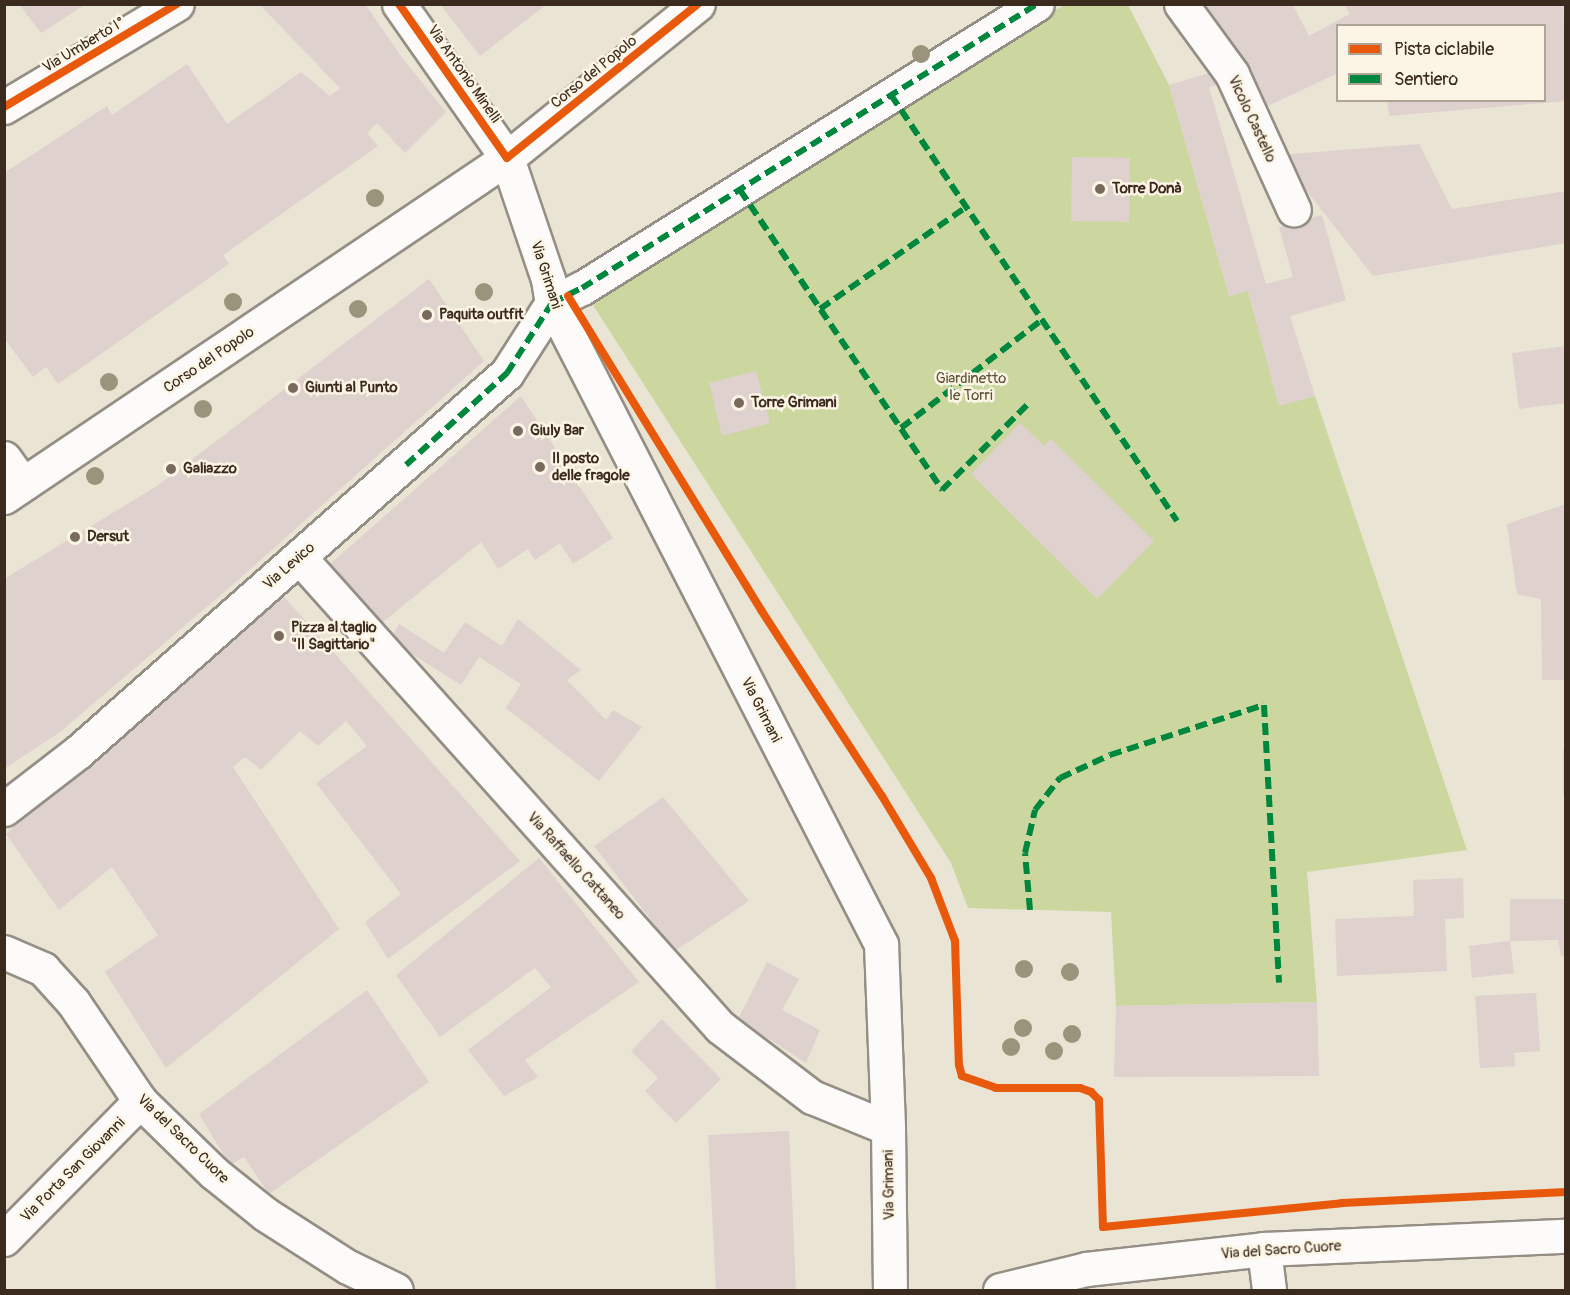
<!DOCTYPE html>
<html>
<head>
<meta charset="utf-8">
<style>
  body { margin:0 }
  #map { position:relative; width:1570px; height:1295px; overflow:hidden; background:#eae4d5; font-family:Pangolin,sans-serif }
  div>[style] { position:absolute }
  [style*='--x'] { left:calc(var(--x)*1px); top:calc(var(--y)*1px); width:calc(var(--w)*1px); rotate:calc(var(--a)*1deg) }
  .green>* { inset:0; background:#cbd79f }
  .building>* { inset:0; background:#ded1ce }
  .roads { filter:drop-shadow(2px 0 #948e84) drop-shadow(-2px 0 #948e84) drop-shadow(0 2px #948e84) drop-shadow(0 -2px #948e84) }
  .street>* { height:33px; margin:-16.5px; padding:0 16.5px; transform-origin:16.5px; border-radius:16.5px; background:#fcfbf9 }
  .quiet>* { height:6px; margin-top:-3px; transform-origin:0; background:repeating-linear-gradient(90deg,#00873e 0 12px,transparent 0 18px) }
  .cycleway>* { height:8px; margin:-4px; padding:0 4px; transform-origin:4px; border-radius:4px; background:#e8590c }
  .trees>* { width:18px; height:18px; margin:-9px; border-radius:50%; background:#9a947c }
  .dots>* { width:16px; height:16px; translate:-50% -50%; box-sizing:border-box; border:3px solid #fcf5e5; border-radius:50% }
  span { translate:-50% -50%; white-space:nowrap; text-align:center; line-height:1.15; -webkit-text-stroke:5px #fcf5e5; paint-order:stroke }
  .street-label { font-size:15px; color:#3b2a1e }
  .poi-label { font-size:15px; color:#3b2a1e; font-weight:700 }
  .left { translate:0 -50%; text-align:left }
  .park-label { font-size:15px; color:#595233 }
  .frame { position:absolute; inset:0; border:6px solid #3b2a1e; pointer-events:none }
  .legend { position:absolute; left:1336px; top:24px; width:210px; height:78px; box-sizing:border-box; background:#fcf5e5; border:2px solid #afa495; margin:0; padding:8px 10px; list-style:none; font-size:18px; color:#3b2a1e }
  .legend li { display:flex; align-items:center; gap:12px; height:30px }
  .legend b { width:30px; border:2px solid #afa495 }
</style>
</head>
<body>
<div id="map">
  <div class="green">
    <div style="clip-path:polygon(1064px 5px,1128px 5px,1169px 85px,1229px 296px,1248px 291px,1279px 405px,1315px 396px,1467px 850px,1307px 872px,1317px 1002px,1116px 1006px,1111px 912px,968px 908px,951px 863px,591px 302px)"></div>
  </div>
  <div class="building">
    <div style="clip-path:polygon(19px 4px,86px 4px,41px 33px)"></div>
    <div style="clip-path:polygon(259px 4px,365px 4px,403px 59px,446px 112px,405px 153px,377px 123px,367px 133px,378px 146px,223px 255px,229px 264px,58px 384px,46px 367px,33px 377px,4px 338px,4px 173px,107px 106px,112px 115px,187px 64px,227px 124px,301px 72px,330px 96px,340px 88px)"></div>
    <div style="clip-path:polygon(440px 4px,547px 4px,480px 56px)"></div>
    <div style="clip-path:polygon(1344px 4px,1563px 4px,1566px 101px,1389px 116px,1387px 100px,1544px 100px,1544px 26px,1338px 26px,1338px 73px,1266px 107px,1207px 5px,1293px 5px,1309px 36px,1350px 14px)"></div>
    <div style="clip-path:polygon(1219px 70px,1223px 83px,1209px 87px,1266px 284px,1293px 277px,1279px 227px,1322px 215px,1346px 300px,1290px 316px,1315px 396px,1279px 406px,1248px 291px,1229px 296px,1169px 85px)"></div>
    <div style="clip-path:polygon(1419px 144px,1452px 209px,1566px 191px,1566px 243px,1373px 276px,1279px 155px)"></div>
    <div style="clip-path:polygon(1072px 157px,1130px 158px,1129px 222px,1071px 221px)"></div>
    <div style="clip-path:polygon(429px 279px,484px 361px,237px 581px,60px 732px,4px 769px,4px 579px,157px 486px)"></div>
    <div style="clip-path:polygon(1566px 346px,1566px 403px,1519px 409px,1512px 353px)"></div>
    <div style="clip-path:polygon(756px 371px,770px 423px,722px 436px,709px 383px)"></div>
    <div style="clip-path:polygon(521px 396px,613px 538px,573px 564px,560px 543px,535px 560px,528px 549px,498px 569px,481px 542px,383px 622px,329px 565px)"></div>
    <div style="clip-path:polygon(1020px 423px,1044px 446px,1051px 439px,1154px 541px,1097px 599px,971px 474px)"></div>
    <div style="clip-path:polygon(1566px 504px,1566px 680px,1542px 680px,1541px 599px,1517px 594px,1507px 524px)"></div>
    <div style="clip-path:polygon(284px 597px,520px 861px,388px 959px,365px 922px,401px 894px,316px 783px,367px 746px,346px 721px,318px 746px,300px 731px,261px 770px,245px 757px,233px 767px,339px 929px,166px 1068px,105px 972px,158px 935px,112px 867px,59px 910px,6px 834px)"></div>
    <div style="clip-path:polygon(518px 619px,581px 670px,567px 680px,606px 720px,613px 710px,642px 727px,599px 781px,506px 708px,521px 684px,479px 657px,461px 685px,390px 640px,399px 624px,444px 653px,465px 622px,502px 646px)"></div>
    <div style="clip-path:polygon(1563px 750px,1566px 750px,1566px 795px,1563px 795px)"></div>
    <div style="clip-path:polygon(663px 797px,749px 901px,675px 951px,594px 846px)"></div>
    <div style="clip-path:polygon(539px 858px,639px 982px,525px 1060px,538px 1077px,504px 1096px,468px 1050px,551px 987px,535px 968px,440px 1037px,396px 975px)"></div>
    <div style="clip-path:polygon(1463px 878px,1464px 918px,1445px 919px,1447px 971px,1337px 976px,1335px 919px,1414px 916px,1413px 880px)"></div>
    <div style="clip-path:polygon(1510px 899px,1566px 899px,1566px 955px,1561px 956px,1558px 940px,1510px 941px)"></div>
    <div style="clip-path:polygon(1510px 941px,1514px 973px,1472px 978px,1469px 946px)"></div>
    <div style="clip-path:polygon(767px 962px,799px 979px,782px 1010px,820px 1030px,806px 1063px,738px 1019px)"></div>
    <div style="clip-path:polygon(367px 990px,429px 1082px,269px 1194px,244px 1157px,230px 1165px,199px 1114px)"></div>
    <div style="clip-path:polygon(1536px 993px,1540px 1051px,1514px 1053px,1515px 1066px,1480px 1068px,1475px 996px)"></div>
    <div style="clip-path:polygon(1317px 1002px,1319px 1076px,1114px 1077px,1116px 1006px)"></div>
    <div style="clip-path:polygon(662px 1019px,721px 1079px,676px 1123px,645px 1091px,658px 1078px,631px 1051px)"></div>
    <div style="clip-path:polygon(789px 1131px,796px 1290px,716px 1290px,708px 1135px)"></div>
  </div>
  <div class="roads">
    <div class="street">
      <div style="--x:399;--y:4;--w:188;--a:55"></div>
      <div style="--x:507;--y:158;--w:128;--a:71.3"></div>
      <div style="--x:548;--y:279;--w:24;--a:81"></div>
      <div style="--x:552;--y:303;--w:721;--a:62.83"></div>
      <div style="--x:881;--y:944;--w:184;--a:87.8"></div>
      <div style="--x:888;--y:1128;--w:162;--a:89.3"></div>
      <div style="--x:1181;--y:4;--w:87;--a:53.9"></div>
      <div style="--x:1232;--y:74;--w:149;--a:65.5"></div>
      <div style="--x:4;--y:107;--w:201;--a:-30.8"></div>
      <div style="--x:552;--y:303;--w:34;--a:-27"></div>
      <div style="--x:582;--y:288;--w:536;--a:-31.97"></div>
      <div style="--x:4;--y:458;--w:32;--a:54"></div>
      <div style="--x:4;--y:497;--w:607;--a:-33.98"></div>
      <div style="--x:507;--y:158;--w:245;--a:-38.9"></div>
      <div style="--x:299;--y:557;--w:631;--a:48.15"></div>
      <div style="--x:720;--y:1027;--w:116;--a:37.3"></div>
      <div style="--x:812;--y:1097;--w:82;--a:22.2"></div>
      <div style="--x:4;--y:809;--w:93;--a:-37.6"></div>
      <div style="--x:78;--y:752;--w:572;--a:-41.46"></div>
      <div style="--x:507;--y:373;--w:83;--a:-57.3"></div>
      <div style="--x:4;--y:952;--w:43;--a:23.6"></div>
      <div style="--x:43;--y:969;--w:45;--a:47.7"></div>
      <div style="--x:73;--y:1002;--w:120;--a:55.9"></div>
      <div style="--x:140;--y:1101;--w:103;--a:44.2"></div>
      <div style="--x:214;--y:1173;--w:65;--a:38.8"></div>
      <div style="--x:265;--y:1214;--w:98;--a:32.6"></div>
      <div style="--x:348;--y:1267;--w:53;--a:25.6"></div>
      <div style="--x:4;--y:1239;--w:194;--a:-45.4"></div>
      <div style="--x:1264;--y:1249;--w:41;--a:83"></div>
      <div style="--x:1000;--y:1290;--w:89;--a:-13.7"></div>
      <div style="--x:1086;--y:1269;--w:179;--a:-6.4"></div>
      <div style="--x:1264;--y:1249;--w:302;--a:-2.5"></div>
    </div>
  </div>
  <div class="quiet">
    <div style="--x:891;--y:95;--w:513;--a:56.12"></div>
    <div style="--x:740;--y:190;--w:362;--a:56"></div>
    <div style="--x:942;--y:490;--w:126;--a:-45"></div>
    <div style="--x:820;--y:309;--w:178;--a:-34.9"></div>
    <div style="--x:901;--y:428;--w:178;--a:-37.5"></div>
    <div style="--x:406;--y:465;--w:137;--a:-42.3"></div>
    <div style="--x:507;--y:373;--w:83;--a:-57.3"></div>
    <div style="--x:552;--y:303;--w:34;--a:-27"></div>
    <div style="--x:582;--y:288;--w:536;--a:-31.97"></div>
    <div style="--x:1030;--y:910;--w:57;--a:-95"></div>
    <div style="--x:1025;--y:853;--w:44;--a:-76.9"></div>
    <div style="--x:1035;--y:810;--w:41;--a:-52"></div>
    <div style="--x:1060;--y:778;--w:55;--a:-24.7"></div>
    <div style="--x:1110;--y:755;--w:162;--a:-18"></div>
    <div style="--x:1264;--y:705;--w:278;--a:86.9"></div>
  </div>
  <div class="cycleway">
    <div style="--x:399;--y:4;--w:188;--a:55"></div>
    <div style="--x:507;--y:158;--w:245;--a:-38.9"></div>
    <div style="--x:4;--y:107;--w:201;--a:-30.8"></div>
    <div style="--x:568;--y:296;--w:369;--a:58.4"></div>
    <div style="--x:761;--y:610;--w:222;--a:57"></div>
    <div style="--x:882;--y:796;--w:96;--a:59.1"></div>
    <div style="--x:931;--y:878;--w:67;--a:69.1"></div>
    <div style="--x:955;--y:941;--w:124;--a:88.2"></div>
    <div style="--x:959;--y:1065;--w:11;--a:75"></div>
    <div style="--x:962;--y:1076;--w:36;--a:19"></div>
    <div style="--x:996;--y:1088;--w:84;--a:0"></div>
    <div style="--x:1080;--y:1088;--w:12;--a:20"></div>
    <div style="--x:1091;--y:1092;--w:11;--a:45"></div>
    <div style="--x:1099;--y:1100;--w:127;--a:88.2"></div>
    <div style="--x:1103;--y:1227;--w:240;--a:-5.7"></div>
    <div style="--x:1342;--y:1203;--w:224;--a:-2.8"></div>
  </div>
  <div class="trees">
    <div style="left:921px;top:54px"></div>
    <div style="left:375px;top:198px"></div>
    <div style="left:484px;top:292px"></div>
    <div style="left:233px;top:302px"></div>
    <div style="left:358px;top:309px"></div>
    <div style="left:109px;top:382px"></div>
    <div style="left:203px;top:409px"></div>
    <div style="left:95px;top:476px"></div>
    <div style="left:1024px;top:969px"></div>
    <div style="left:1070px;top:972px"></div>
    <div style="left:1023px;top:1028px"></div>
    <div style="left:1072px;top:1034px"></div>
    <div style="left:1011px;top:1047px"></div>
    <div style="left:1054px;top:1051px"></div>
  </div>
  <div class="dots">
    <div style="left:1100px;top:189px;background:#786b5e"></div>
    <div style="left:427px;top:315px;background:#786b5e"></div>
    <div style="left:293px;top:388px;background:#786b5e"></div>
    <div style="left:739px;top:403px;background:#786b5e"></div>
    <div style="left:518px;top:431px;background:#786b5e"></div>
    <div style="left:540px;top:467px;background:#786b5e"></div>
    <div style="left:171px;top:469px;background:#786b5e"></div>
    <div style="left:75px;top:537px;background:#786b5e"></div>
    <div style="left:279px;top:636px;background:#786b5e"></div>
  </div>
  <div class="street-label">
    <span style="left:84px;top:45px;rotate:-31deg">Via Umberto I°</span>
    <span style="left:594px;top:72px;rotate:-39deg">Corso del Popolo</span>
    <span style="left:464px;top:74px;rotate:55deg">Via Antonio Minelli</span>
    <span style="left:1252px;top:119px;rotate:65deg">Vicolo Castello</span>
    <span style="left:546px;top:275px;rotate:72deg">Via Grimani</span>
    <span style="left:209px;top:360px;rotate:-34deg">Corso del Popolo</span>
    <span style="left:289px;top:566px;rotate:-41deg">Via Levico</span>
    <span style="left:761px;top:710px;rotate:63deg">Via Grimani</span>
    <span style="left:576px;top:866px;rotate:48deg">Via Raffaello Cattaneo</span>
    <span style="left:183px;top:1139px;rotate:44deg">Via del Sacro Cuore</span>
    <span style="left:73px;top:1170px;rotate:-45deg">Via Porta San Giovanni</span>
    <span style="left:889px;top:1185px;rotate:-91deg">Via Grimani</span>
    <span style="left:1281px;top:1250px;rotate:-4deg">Via del Sacro Cuore</span>
  </div>
  <div class="poi-label">
    <span class="left" style="left:1112px;top:189px">Torre Donà</span>
    <span class="left" style="left:439px;top:315px">Paquita outfit</span>
    <span class="left" style="left:305px;top:388px">Giunti al Punto</span>
    <span class="left" style="left:751px;top:403px">Torre Grimani</span>
    <span class="left" style="left:530px;top:431px">Giuly Bar</span>
    <span class="left" style="left:552px;top:467px">Il posto<br>delle fragole</span>
    <span class="left" style="left:183px;top:469px">Galiazzo</span>
    <span class="left" style="left:87px;top:537px">Dersut</span>
    <span class="left" style="left:291px;top:636px">Pizza al taglio<br>"Il Sagittario"</span>
  </div>
  <div class="park-label">
    <span style="left:971px;top:387px">Giardinetto<br>le Torri</span>
  </div>
  <div class="frame"></div>
  <ul class="legend">
  <li><b style="height:8px;background:#e8590c"></b>Pista ciclabile</li>
  <li><b style="height:8px;background:#00873e"></b>Sentiero</li>
  </ul>
</div>
</body>
</html>
